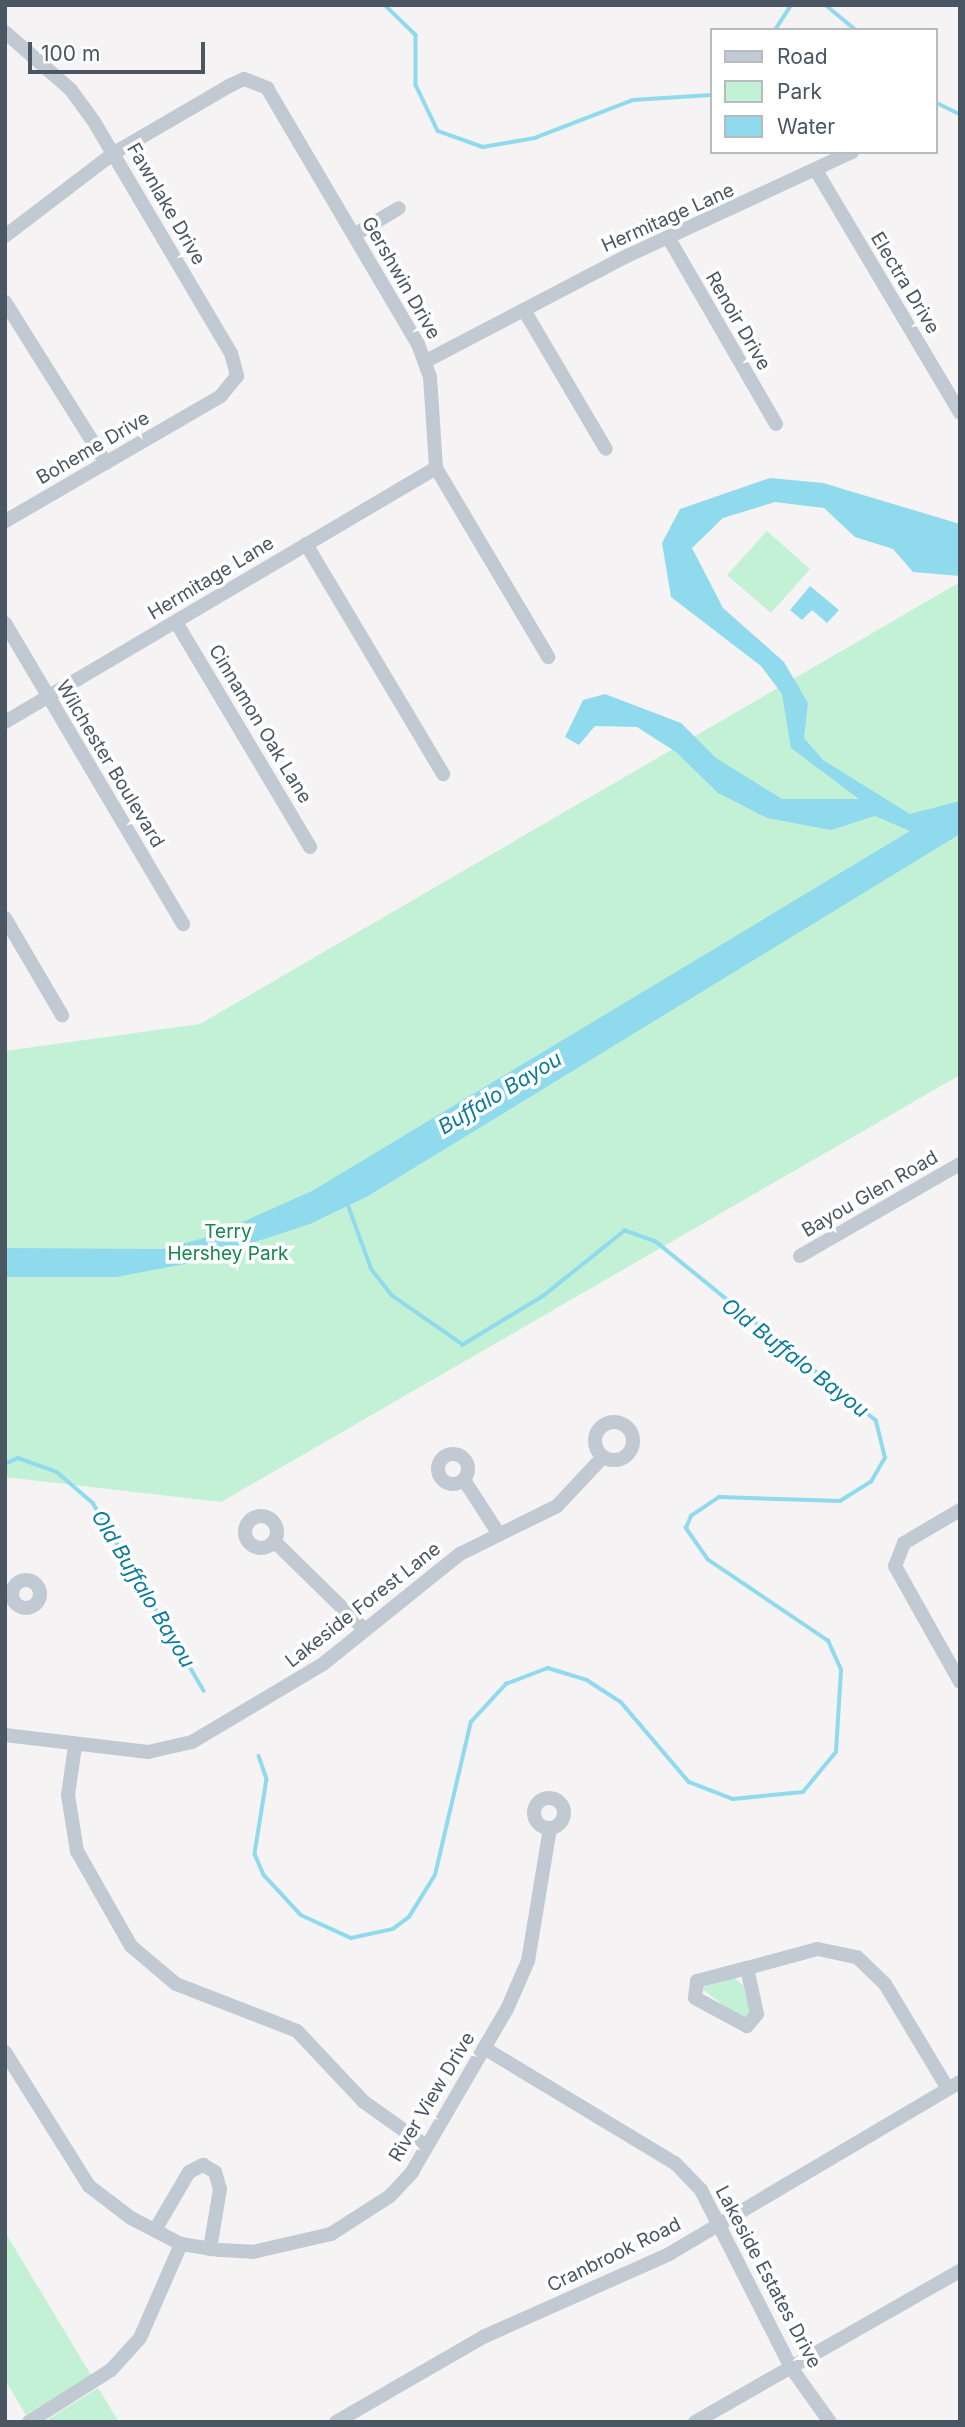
<!DOCTYPE html>
<html>
<head>
<meta charset="utf-8">
<style>
  body { margin:0 }
  #map { position:relative; width:965px; height:2427px; overflow:hidden; background:#f5f3f3; font-family:Inter,sans-serif }
  div>[style] { position:absolute }
  [style*='--x'] { left:calc(var(--x)*1px); top:calc(var(--y)*1px); width:calc(var(--w)*1px); rotate:calc(var(--a)*1deg) }
  .green>* { inset:0; background:#c3f1d5 }
  .water>* { inset:0; background:#90daee }
  .stream>* { height:3.5px; margin:-1.75px; padding:0 1.75px; transform-origin:1.75px; border-radius:1.75px; background:#90daee }
  .minor>* { height:14px; margin:-7px; padding:0 7px; transform-origin:7px; border-radius:7px; background:#c1cad2 }
  .minor>.ring { margin:-7px; padding:0; box-sizing:content-box; background:none; border:14px solid #c1cad2; border-radius:50% }
  span { translate:-50% -50%; white-space:nowrap; text-align:center; line-height:1.15; -webkit-text-stroke:7px #fff; paint-order:stroke }
  .street-label { font-size:19px; color:#4a5661 }
  .park-label { font-size:19px; color:#17864f }
  .water-label { font-size:21px; color:#0c7c9b; font-style:italic }
  .frame { position:absolute; inset:0; border:7px solid #4a5661; pointer-events:none }
  .legend { position:absolute; left:710px; top:28px; width:228px; height:126px; box-sizing:border-box; background:#fff; border:2px solid #b7bbc0; margin:0; padding:9px 12px; list-style:none; font-size:21px; color:#4a5661 }
  .legend li { display:flex; align-items:center; gap:14px; height:35px }
  .legend b { width:35px; border:2px solid #b7bbc0 }
  .scale { position:absolute; left:28px; top:42px; width:177px; height:32px; box-sizing:border-box; border:4px solid #4a5661; border-top:0; padding-left:9px; font-size:21px; line-height:24px; white-space:nowrap; color:#4a5661; -webkit-text-stroke:5px #fff; paint-order:stroke }
</style>
</head>
<body>
<div id="map">
  <div class="green">
    <div style="clip-path:polygon(767px 531px,810px 569px,771px 613px,727px 575px)"></div>
    <div style="clip-path:polygon(960px 582px,960px 1075px,221px 1502px,5px 1477px,5px 1051px,200px 1024px)"></div>
    <div style="clip-path:polygon(734px 1978px,743px 1985px,751px 2013px,742px 2020px,701px 1988px)"></div>
    <div style="clip-path:polygon(5px 2232px,91px 2375px,26px 2415px,5px 2380px)"></div>
    <div style="clip-path:polygon(98px 2388px,119px 2422px,44px 2422px)"></div>
  </div>
  <div class="water">
    <div style="clip-path:polygon(770px 478px,823px 483px,960px 524px,960px 576px,913px 572px,893px 549px,855px 537px,824px 508px,775px 502px,723px 518px,692px 548px,723px 608px,784px 662px,808px 703px,804px 738px,823px 760px,910px 814px,960px 801px,960px 834px,368px 1196px,310px 1224px,190px 1263px,116px 1277px,5px 1277px,5px 1248px,163px 1249px,211px 1236px,312px 1191px,910px 831px,875px 816px,831px 830px,767px 818px,718px 793px,676px 752px,637px 727px,595px 726px,579px 745px,565px 737px,583px 700px,605px 694px,681px 723px,716px 758px,782px 799px,859px 799px,791px 748px,782px 694px,761px 666px,671px 597px,662px 543px,680px 509px)"></div>
    <div style="clip-path:polygon(810px 586px,839px 610px,827px 623px,812px 610px,802px 620px,790px 610px)"></div>
  </div>
  <div class="stream">
    <div style="--x:385;--y:5;--w:43;--a:44.1"></div>
    <div style="--x:416;--y:35;--w:50;--a:90"></div>
    <div style="--x:416;--y:85;--w:51;--a:64.4"></div>
    <div style="--x:438;--y:131;--w:48;--a:19.6"></div>
    <div style="--x:483;--y:147;--w:53;--a:-9.8"></div>
    <div style="--x:535;--y:138;--w:105;--a:-21.2"></div>
    <div style="--x:633;--y:100;--w:78;--a:-3.7"></div>
    <div style="--x:826;--y:5;--w:39;--a:40"></div>
    <div style="--x:775;--y:30;--w:30;--a:-57"></div>
    <div style="--x:935;--y:102;--w:28;--a:26"></div>
    <div style="--x:5;--y:1464;--w:14;--a:-25"></div>
    <div style="--x:18;--y:1458;--w:41;--a:19.7"></div>
    <div style="--x:57;--y:1472;--w:48;--a:40.7"></div>
    <div style="--x:93;--y:1503;--w:218;--a:59.4"></div>
    <div style="--x:259;--y:1756;--w:24;--a:71"></div>
    <div style="--x:267;--y:1779;--w:76;--a:99.1"></div>
    <div style="--x:255;--y:1854;--w:23;--a:67"></div>
    <div style="--x:264;--y:1875;--w:54;--a:47.2"></div>
    <div style="--x:301;--y:1915;--w:55;--a:24.7"></div>
    <div style="--x:351;--y:1938;--w:43;--a:-12.1"></div>
    <div style="--x:393;--y:1929;--w:20;--a:-37"></div>
    <div style="--x:409;--y:1917;--w:49;--a:-58.2"></div>
    <div style="--x:435;--y:1875;--w:157;--a:-76.8"></div>
    <div style="--x:471;--y:1722;--w:52;--a:-47.4"></div>
    <div style="--x:506;--y:1684;--w:45;--a:-20.9"></div>
    <div style="--x:548;--y:1668;--w:41;--a:17.1"></div>
    <div style="--x:587;--y:1680;--w:40;--a:32.9"></div>
    <div style="--x:621;--y:1702;--w:105;--a:49.6"></div>
    <div style="--x:689;--y:1782;--w:47;--a:21.1"></div>
    <div style="--x:733;--y:1799;--w:70;--a:-5.7"></div>
    <div style="--x:803;--y:1792;--w:52;--a:-50.5"></div>
    <div style="--x:836;--y:1752;--w:82;--a:-86.5"></div>
    <div style="--x:841;--y:1670;--w:32;--a:-114"></div>
    <div style="--x:828;--y:1641;--w:145;--a:-146"></div>
    <div style="--x:708;--y:1560;--w:39;--a:-125"></div>
    <div style="--x:686;--y:1528;--w:13;--a:-67"></div>
    <div style="--x:691;--y:1516;--w:34;--a:-34"></div>
    <div style="--x:719;--y:1497;--w:121;--a:1.9"></div>
    <div style="--x:840;--y:1501;--w:36;--a:-32"></div>
    <div style="--x:871;--y:1482;--w:28;--a:-60"></div>
    <div style="--x:885;--y:1458;--w:38;--a:-104"></div>
    <div style="--x:876;--y:1421;--w:284;--a:-140.9"></div>
    <div style="--x:656;--y:1242;--w:33;--a:-160"></div>
    <div style="--x:625;--y:1231;--w:104;--a:141.3"></div>
    <div style="--x:544;--y:1296;--w:95;--a:148.8"></div>
    <div style="--x:463;--y:1345;--w:86;--a:-145.4"></div>
    <div style="--x:392;--y:1296;--w:34;--a:-128"></div>
    <div style="--x:371;--y:1269;--w:70;--a:-110"></div>
  </div>
  <div class="minor">
    <div style="--x:5;--y:32;--w:88;--a:41.3"></div>
    <div style="--x:71;--y:90;--w:37;--a:54"></div>
    <div style="--x:93;--y:120;--w:271;--a:59.4"></div>
    <div style="--x:231;--y:353;--w:24;--a:75"></div>
    <div style="--x:237;--y:376;--w:26;--a:129"></div>
    <div style="--x:221;--y:396;--w:250;--a:149.9"></div>
    <div style="--x:817;--y:172;--w:280;--a:59.3"></div>
    <div style="--x:354;--y:235;--w:52;--a:-31"></div>
    <div style="--x:5;--y:236;--w:137;--a:-37.3"></div>
    <div style="--x:114;--y:153;--w:135;--a:-30.2"></div>
    <div style="--x:231;--y:85;--w:14;--a:-25"></div>
    <div style="--x:244;--y:79;--w:25;--a:21"></div>
    <div style="--x:267;--y:88;--w:297;--a:59.5"></div>
    <div style="--x:418;--y:344;--w:35;--a:70"></div>
    <div style="--x:430;--y:377;--w:91;--a:86.2"></div>
    <div style="--x:436;--y:468;--w:220;--a:59.3"></div>
    <div style="--x:668;--y:237;--w:216;--a:60"></div>
    <div style="--x:5;--y:302;--w:190;--a:57.9"></div>
    <div style="--x:524;--y:310;--w:161;--a:59.5"></div>
    <div style="--x:426;--y:361;--w:227;--a:-27.6"></div>
    <div style="--x:627;--y:256;--w:248;--a:-24.8"></div>
    <div style="--x:306;--y:544;--w:268;--a:59.2"></div>
    <div style="--x:176;--y:622;--w:262;--a:59.2"></div>
    <div style="--x:5;--y:623;--w:350;--a:59.4"></div>
    <div style="--x:5;--y:722;--w:500;--a:-30.51"></div>
    <div style="--x:5;--y:918;--w:113;--a:59.6"></div>
    <div style="--x:800;--y:1256;--w:185;--a:-29.9"></div>
    <div class="ring" style="left:595px;top:1422px;width:24px;height:24px"></div>
    <div class="ring" style="left:438px;top:1454px;width:16px;height:16px"></div>
    <div style="--x:464;--y:1480;--w:64;--a:57.1"></div>
    <div style="--x:960;--y:1510;--w:65;--a:149.5"></div>
    <div style="--x:904;--y:1543;--w:25;--a:111"></div>
    <div style="--x:895;--y:1566;--w:133;--a:60.7"></div>
    <div class="ring" style="left:245px;top:1516px;width:18px;height:18px"></div>
    <div style="--x:274;--y:1541;--w:127;--a:44.4"></div>
    <div class="ring" style="left:12px;top:1580px;width:14px;height:14px"></div>
    <div style="--x:5;--y:1735;--w:144;--a:6.8"></div>
    <div style="--x:148;--y:1752;--w:45;--a:-12.8"></div>
    <div style="--x:192;--y:1742;--w:152;--a:-30.8"></div>
    <div style="--x:323;--y:1664;--w:176;--a:-38.8"></div>
    <div style="--x:460;--y:1554;--w:108;--a:-26.3"></div>
    <div style="--x:557;--y:1506;--w:67;--a:-46.8"></div>
    <div style="--x:75;--y:1746;--w:49;--a:98.1"></div>
    <div style="--x:68;--y:1795;--w:57;--a:80.9"></div>
    <div style="--x:77;--y:1851;--w:109;--a:60.4"></div>
    <div style="--x:131;--y:1946;--w:59;--a:40.2"></div>
    <div style="--x:176;--y:1984;--w:130;--a:21.2"></div>
    <div style="--x:297;--y:2031;--w:98;--a:46.7"></div>
    <div style="--x:364;--y:2102;--w:76;--a:35.4"></div>
    <div class="ring" style="left:534px;top:1798px;width:16px;height:16px"></div>
    <div style="--x:747;--y:1968;--w:73;--a:-15"></div>
    <div style="--x:818;--y:1949;--w:40;--a:12"></div>
    <div style="--x:857;--y:1957;--w:39;--a:44"></div>
    <div style="--x:885;--y:1984;--w:122;--a:59"></div>
    <div style="--x:747;--y:1968;--w:47;--a:77.7"></div>
    <div style="--x:757;--y:2014;--w:16;--a:130"></div>
    <div style="--x:747;--y:2026;--w:59;--a:-151.7"></div>
    <div style="--x:695;--y:1998;--w:17;--a:-83"></div>
    <div style="--x:697;--y:1981;--w:52;--a:-14.6"></div>
    <div style="--x:484;--y:2048;--w:223;--a:31.1"></div>
    <div style="--x:675;--y:2163;--w:37;--a:46"></div>
    <div style="--x:701;--y:2190;--w:201;--a:63.1"></div>
    <div style="--x:792;--y:2369;--w:65;--a:54.4"></div>
    <div style="--x:5;--y:2052;--w:158;--a:57.9"></div>
    <div style="--x:89;--y:2186;--w:53;--a:37.3"></div>
    <div style="--x:131;--y:2218;--w:56;--a:27.5"></div>
    <div style="--x:181;--y:2244;--w:39;--a:9"></div>
    <div style="--x:220;--y:2250;--w:33;--a:3"></div>
    <div style="--x:253;--y:2252;--w:80;--a:-13"></div>
    <div style="--x:331;--y:2234;--w:70;--a:-32.8"></div>
    <div style="--x:390;--y:2196;--w:33;--a:-47"></div>
    <div style="--x:412;--y:2172;--w:189;--a:-59.8"></div>
    <div style="--x:507;--y:2009;--w:52;--a:-66.4"></div>
    <div style="--x:528;--y:1961;--w:135;--a:-80.6"></div>
    <div style="--x:155;--y:2230;--w:67;--a:-59.6"></div>
    <div style="--x:189;--y:2172;--w:16;--a:-27"></div>
    <div style="--x:203;--y:2165;--w:14;--a:30"></div>
    <div style="--x:215;--y:2172;--w:18;--a:74"></div>
    <div style="--x:220;--y:2189;--w:61;--a:99.5"></div>
    <div style="--x:29;--y:2422;--w:97;--a:-32.4"></div>
    <div style="--x:111;--y:2370;--w:43;--a:-47.8"></div>
    <div style="--x:140;--y:2338;--w:103;--a:-66.4"></div>
    <div style="--x:336;--y:2422;--w:170;--a:-30"></div>
    <div style="--x:483;--y:2337;--w:204;--a:-24"></div>
    <div style="--x:669;--y:2254;--w:338;--a:-30.6"></div>
    <div style="--x:695;--y:2422;--w:305;--a:-29.7"></div>
  </div>
  <div class="street-label">
    <span style="left:166px;top:204px;rotate:60deg">Fawnlake Drive</span>
    <span style="left:668px;top:218px;rotate:-24deg">Hermitage Lane</span>
    <span style="left:401px;top:278px;rotate:60deg">Gershwin Drive</span>
    <span style="left:905px;top:283px;rotate:59deg">Electra Drive</span>
    <span style="left:738px;top:321px;rotate:60deg">Renoir Drive</span>
    <span style="left:93px;top:448px;rotate:-30deg">Boheme Drive</span>
    <span style="left:211px;top:578px;rotate:-31deg">Hermitage Lane</span>
    <span style="left:260px;top:724px;rotate:59deg">Cinnamon Oak Lane</span>
    <span style="left:110px;top:764px;rotate:59deg">Wilchester Boulevard</span>
    <span style="left:870px;top:1194px;rotate:-30deg">Bayou Glen Road</span>
    <span style="left:363px;top:1605px;rotate:-38deg">Lakeside Forest Lane</span>
    <span style="left:432px;top:2097px;rotate:-59deg">River View Drive</span>
    <span style="left:614px;top:2255px;rotate:-26deg">Cranbrook Road</span>
    <span style="left:768px;top:2277px;rotate:62deg">Lakeside Estates Drive</span>
  </div>
  <div class="park-label">
    <span style="left:228px;top:1243px">Terry<br>Hershey Park</span>
  </div>
  <div class="water-label">
    <span style="left:500px;top:1093px;rotate:-31deg">Buffalo Bayou</span>
    <span style="left:795px;top:1358px;rotate:38deg">Old Buffalo Bayou</span>
    <span style="left:143px;top:1589px;rotate:59deg">Old Buffalo Bayou</span>
  </div>
  <div class="frame"></div>
  <ul class="legend">
  <li><b style="height:9px;background:#c1cad2"></b>Road</li>
  <li><b style="height:19px;background:#c3f1d5"></b>Park</li>
  <li><b style="height:19px;background:#90daee"></b>Water</li>
  </ul>
  <div class="scale">100 m</div>
</div>
</body>
</html>
